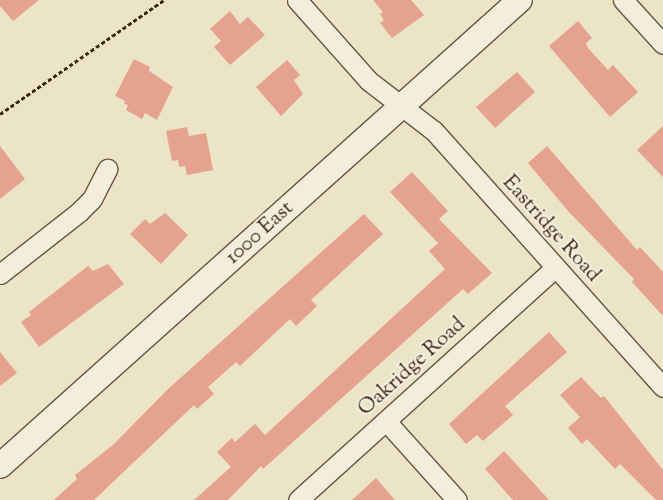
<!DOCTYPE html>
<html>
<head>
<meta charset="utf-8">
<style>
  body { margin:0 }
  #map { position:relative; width:663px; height:500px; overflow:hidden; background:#ece4c7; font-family:"Sorts Mill Goudy",serif }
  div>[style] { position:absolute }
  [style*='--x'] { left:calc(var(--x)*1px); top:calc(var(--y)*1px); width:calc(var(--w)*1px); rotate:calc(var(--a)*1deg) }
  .building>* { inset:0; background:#e4a28f }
  .path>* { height:3px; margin-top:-1.5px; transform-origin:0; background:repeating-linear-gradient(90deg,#3e2518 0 4px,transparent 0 6.5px) }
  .roads { filter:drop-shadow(1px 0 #6a5544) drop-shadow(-1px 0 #6a5544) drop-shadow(0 1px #6a5544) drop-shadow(0 -1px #6a5544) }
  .minor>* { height:19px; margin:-9.5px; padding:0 9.5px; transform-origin:9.5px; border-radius:9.5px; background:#f3eddb }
  .tertiary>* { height:24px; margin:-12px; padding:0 12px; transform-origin:12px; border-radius:12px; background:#f3eddb }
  span { translate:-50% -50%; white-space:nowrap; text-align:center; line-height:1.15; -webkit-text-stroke:4.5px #f3eddb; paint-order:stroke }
  .street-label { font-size:21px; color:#3e2518 }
</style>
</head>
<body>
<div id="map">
  <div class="building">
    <div style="clip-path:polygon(0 0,39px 0,13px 21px,0 6px)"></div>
    <div style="clip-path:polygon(373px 0,411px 0,424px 15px,392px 38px,380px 23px,384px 20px,380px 14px,383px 12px)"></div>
    <div style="clip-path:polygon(230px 11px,240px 24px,248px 17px,265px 35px,230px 65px,214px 47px,221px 41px,210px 29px)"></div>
    <div style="clip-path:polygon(578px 21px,592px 38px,586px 43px,588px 48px,608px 70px,613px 65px,638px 92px,610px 117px,549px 46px)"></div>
    <div style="clip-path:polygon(134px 59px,150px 67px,149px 71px,173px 87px,157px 120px,145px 113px,142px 119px,126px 110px,128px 105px,124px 104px,125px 101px,115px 96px)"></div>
    <div style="clip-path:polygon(287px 60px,300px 75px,294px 80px,303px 94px,281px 116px,256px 87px)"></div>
    <div style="clip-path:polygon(517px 72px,535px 92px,495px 128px,476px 107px)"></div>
    <div style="clip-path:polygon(663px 126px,663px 177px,637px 150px)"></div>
    <div style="clip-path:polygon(187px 127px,189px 136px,206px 133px,213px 170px,187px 175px,185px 166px,179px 167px,178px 160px,172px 161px,166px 131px)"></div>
    <div style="clip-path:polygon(0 146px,25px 179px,0 199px)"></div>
    <div style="clip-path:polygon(547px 146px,637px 250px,640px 247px,663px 272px,663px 316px,632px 282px,634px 279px,568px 211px,528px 163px)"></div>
    <div style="clip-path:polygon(412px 172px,448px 211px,439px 219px,492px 273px,468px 294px,463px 289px,263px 469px,261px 466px,228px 500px,194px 500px,231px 467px,217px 452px,232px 438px,235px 442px,255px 424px,265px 435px,445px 269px,429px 251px,438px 243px,390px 192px)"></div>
    <div style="clip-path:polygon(165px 213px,188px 235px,161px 264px,130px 234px,145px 219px,150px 224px)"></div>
    <div style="clip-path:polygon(364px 214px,383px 234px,311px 300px,317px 306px,296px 326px,290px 319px,240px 366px,236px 362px,208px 387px,214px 394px,197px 409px,194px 405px,94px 500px,54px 500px,77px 479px,75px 475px,114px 444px,168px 389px)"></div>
    <div style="clip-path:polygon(108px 264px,124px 284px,39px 347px,21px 322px,31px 315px,29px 312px,88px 266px,93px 271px)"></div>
    <div style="clip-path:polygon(549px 332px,567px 352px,505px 406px,513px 415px,483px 441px,477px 435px,466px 444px,449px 424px)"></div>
    <div style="clip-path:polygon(0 352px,17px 373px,0 386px)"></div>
    <div style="clip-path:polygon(581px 377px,601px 398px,604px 396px,663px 470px,663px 500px,656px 500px,620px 464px,615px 469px,587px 439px,582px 444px,568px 428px,580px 417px,560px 395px)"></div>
    <div style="clip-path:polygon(504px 451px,549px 500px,513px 500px,485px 469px)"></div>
    <div style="clip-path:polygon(376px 478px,395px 500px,352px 500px)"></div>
  </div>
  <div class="path">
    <div style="--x:0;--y:114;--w:200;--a:-34.8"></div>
  </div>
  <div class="roads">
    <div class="minor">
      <div style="--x:297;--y:0;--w:108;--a:48.4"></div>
      <div style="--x:369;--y:81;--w:82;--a:37.6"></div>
      <div style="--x:434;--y:131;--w:343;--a:48.2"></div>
      <div style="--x:623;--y:0;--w:59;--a:47.7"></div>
      <div style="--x:0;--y:274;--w:100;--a:-38.1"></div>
      <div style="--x:79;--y:212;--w:18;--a:-45"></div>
      <div style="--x:92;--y:199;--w:34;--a:-63"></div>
      <div style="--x:386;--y:421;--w:106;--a:48.1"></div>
      <div style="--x:298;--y:500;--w:346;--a:-42.1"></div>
    </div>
    <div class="tertiary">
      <div style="--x:0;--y:466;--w:698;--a:-41.87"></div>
    </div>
  </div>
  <div class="street-label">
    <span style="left:551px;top:229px;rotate:48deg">Eastridge Road</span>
    <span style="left:260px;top:233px;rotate:-42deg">1000 East</span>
    <span style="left:412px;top:367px;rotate:-42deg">Oakridge Road</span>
  </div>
</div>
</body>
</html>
